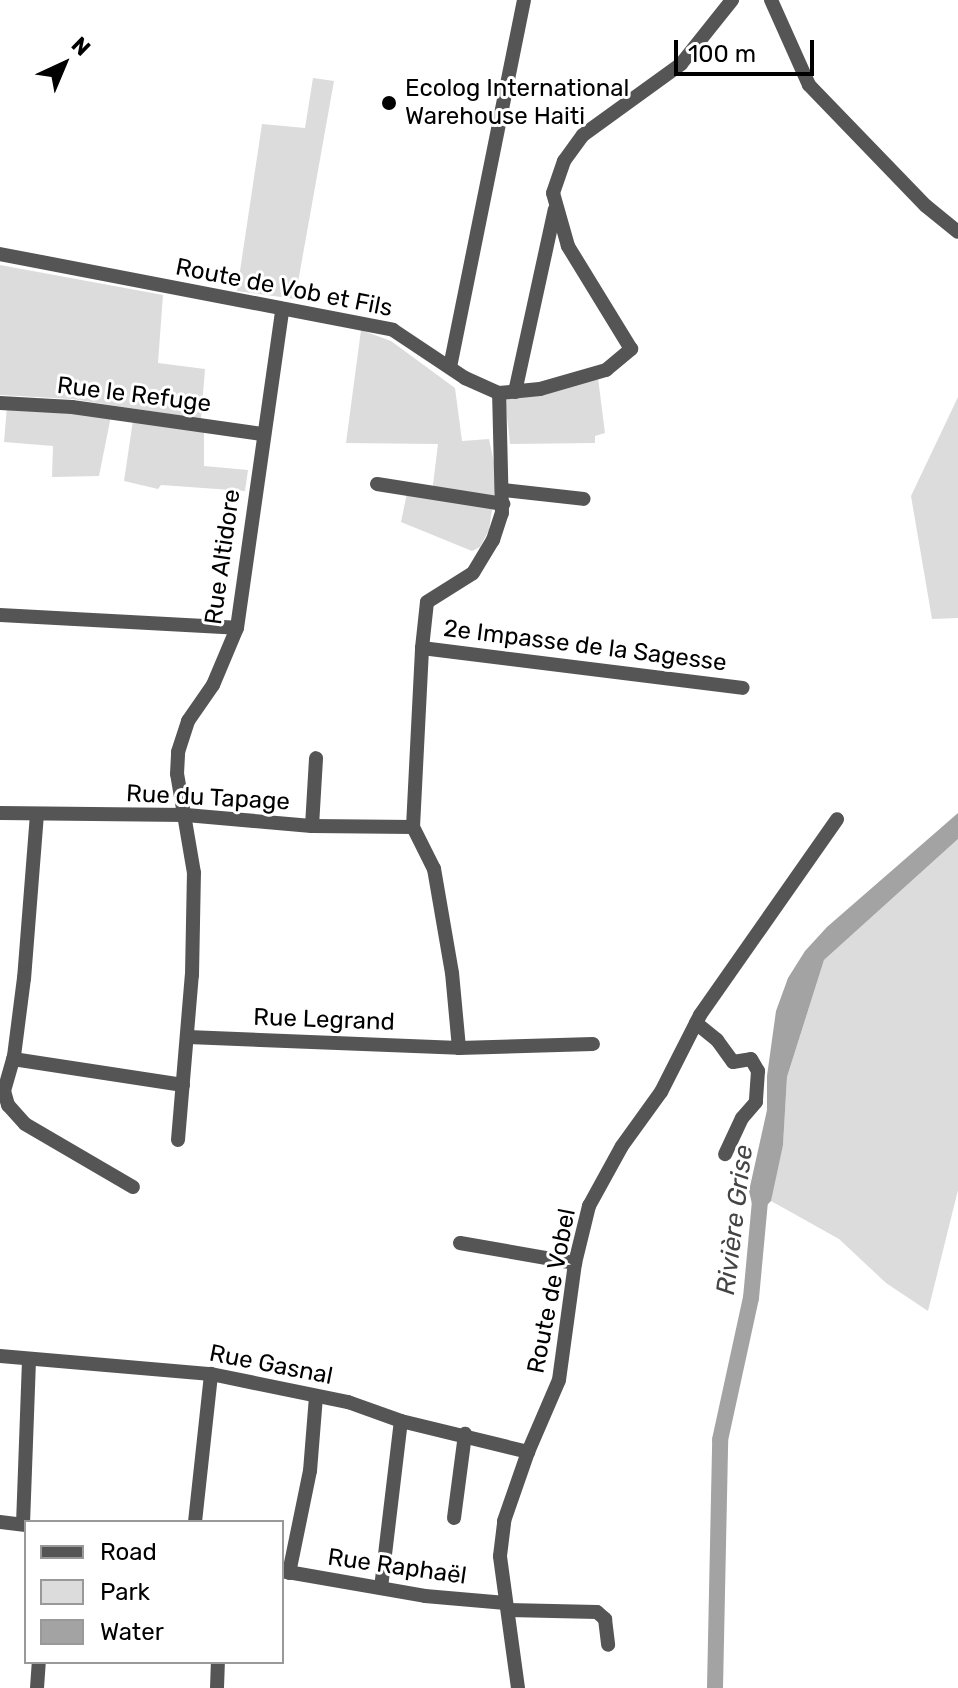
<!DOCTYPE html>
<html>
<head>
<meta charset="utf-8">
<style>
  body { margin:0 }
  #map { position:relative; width:958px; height:1688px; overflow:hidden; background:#fff; font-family:Rubik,sans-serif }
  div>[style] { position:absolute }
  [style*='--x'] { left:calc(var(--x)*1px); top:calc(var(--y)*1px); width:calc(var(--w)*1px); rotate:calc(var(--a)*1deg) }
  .green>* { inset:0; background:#dcdcdc }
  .water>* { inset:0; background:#a3a3a3 }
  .river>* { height:16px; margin:-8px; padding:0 8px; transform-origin:8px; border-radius:8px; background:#a3a3a3 }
  .minor>* { height:14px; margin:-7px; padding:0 7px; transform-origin:7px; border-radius:7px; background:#555 }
  .dots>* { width:22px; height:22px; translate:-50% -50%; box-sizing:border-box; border:4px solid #fff; border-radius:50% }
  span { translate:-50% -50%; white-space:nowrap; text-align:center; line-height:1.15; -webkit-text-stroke:6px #fff; paint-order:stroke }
  .poi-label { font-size:24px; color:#000 }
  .left { translate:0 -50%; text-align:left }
  .street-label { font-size:24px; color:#000 }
  .water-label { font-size:26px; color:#444; font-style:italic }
  .legend { position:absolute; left:24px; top:1520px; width:260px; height:144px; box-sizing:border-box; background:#fff; border:2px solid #999; margin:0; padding:10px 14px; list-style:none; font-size:24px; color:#000 }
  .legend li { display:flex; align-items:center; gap:16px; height:40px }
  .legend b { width:40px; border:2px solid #999 }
  .north { position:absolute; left:24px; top:24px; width:80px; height:80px; -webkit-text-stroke:6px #fff; paint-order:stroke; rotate:44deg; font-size:22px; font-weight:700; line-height:32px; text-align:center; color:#000 }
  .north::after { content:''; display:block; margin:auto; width:28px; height:36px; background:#000; clip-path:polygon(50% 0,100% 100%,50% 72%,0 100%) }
  .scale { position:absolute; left:674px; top:40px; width:140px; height:36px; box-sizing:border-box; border:4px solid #000; border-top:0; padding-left:10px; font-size:24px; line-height:28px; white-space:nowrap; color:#000; -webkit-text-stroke:6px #fff; paint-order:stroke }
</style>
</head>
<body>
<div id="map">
  <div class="green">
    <div style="clip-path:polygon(313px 78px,334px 81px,295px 299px,237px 291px,262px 124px,305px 128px)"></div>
    <div style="clip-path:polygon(0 265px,163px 295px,158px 363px,205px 369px,201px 419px,72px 399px,0 395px)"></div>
    <div style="clip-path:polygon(361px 330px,391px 341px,455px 388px,462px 441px,489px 439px,497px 477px,489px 530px,480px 547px,472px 551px,401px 522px,407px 493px,432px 493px,438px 444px,346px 443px)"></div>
    <div style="clip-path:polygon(598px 378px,605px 433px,595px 436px,595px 443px,510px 444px,505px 399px)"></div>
    <div style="clip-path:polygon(958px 397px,958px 618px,932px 619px,911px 496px)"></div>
    <div style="clip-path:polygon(7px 406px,111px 416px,99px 476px,52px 477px,53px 446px,4px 442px)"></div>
    <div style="clip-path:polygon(133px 420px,204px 432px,204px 466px,248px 470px,245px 491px,161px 485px,158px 489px,124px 481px)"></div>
    <div style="clip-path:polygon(958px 839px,958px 1190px,928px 1311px,886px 1283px,839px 1239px,771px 1201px,772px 1191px,783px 1144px,787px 1077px,824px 960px)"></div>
  </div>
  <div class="water">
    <div style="clip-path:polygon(958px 813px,958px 839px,824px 960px,787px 1077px,783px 1145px,771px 1201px,755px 1217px,749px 1191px,767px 1110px,767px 1076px,776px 1011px,788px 978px,805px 951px,827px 927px)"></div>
  </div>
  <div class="river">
    <div style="--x:715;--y:1688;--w:248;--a:-88.8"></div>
    <div style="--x:720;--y:1440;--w:145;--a:-77.7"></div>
    <div style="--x:751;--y:1298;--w:108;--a:-84.7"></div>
  </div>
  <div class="minor">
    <div style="--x:771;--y:0;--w:93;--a:65.9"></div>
    <div style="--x:809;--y:85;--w:168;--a:46"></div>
    <div style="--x:926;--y:206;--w:41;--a:39.1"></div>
    <div style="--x:0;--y:254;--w:400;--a:10.9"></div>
    <div style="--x:393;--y:330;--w:87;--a:33.7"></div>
    <div style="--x:465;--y:378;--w:37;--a:24"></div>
    <div style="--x:499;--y:393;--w:41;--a:-5.6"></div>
    <div style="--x:540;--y:389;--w:69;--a:-16.1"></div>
    <div style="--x:606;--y:370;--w:33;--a:-40"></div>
    <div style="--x:631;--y:349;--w:121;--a:-121.5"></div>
    <div style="--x:568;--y:246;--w:55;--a:-105.8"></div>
    <div style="--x:553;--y:193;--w:34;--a:-71"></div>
    <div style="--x:564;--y:161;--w:32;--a:-54"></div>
    <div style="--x:583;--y:135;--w:121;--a:-35.9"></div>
    <div style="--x:681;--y:64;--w:82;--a:-51.4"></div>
    <div style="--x:450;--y:367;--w:374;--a:-78.6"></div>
    <div style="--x:515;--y:392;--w:187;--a:-77.7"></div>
    <div style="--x:0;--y:403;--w:72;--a:3.2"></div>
    <div style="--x:72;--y:407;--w:192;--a:8.1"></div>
    <div style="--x:377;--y:484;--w:128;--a:9"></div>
    <div style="--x:503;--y:490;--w:81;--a:6.3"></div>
    <div style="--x:0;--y:615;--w:237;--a:3.1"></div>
    <div style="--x:422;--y:648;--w:323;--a:7.1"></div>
    <div style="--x:0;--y:813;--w:186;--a:0.6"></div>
    <div style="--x:186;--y:815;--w:126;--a:5"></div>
    <div style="--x:312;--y:826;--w:101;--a:0.6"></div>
    <div style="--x:37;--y:814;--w:165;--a:94.5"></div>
    <div style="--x:24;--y:978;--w:79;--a:97.3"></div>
    <div style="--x:14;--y:1056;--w:36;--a:106"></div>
    <div style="--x:4;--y:1091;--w:15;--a:74"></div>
    <div style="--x:8;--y:1105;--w:25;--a:48"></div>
    <div style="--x:25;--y:1124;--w:125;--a:30.3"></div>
    <div style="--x:312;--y:826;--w:68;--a:-86.6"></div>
    <div style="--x:696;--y:1023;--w:27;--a:39"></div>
    <div style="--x:717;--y:1040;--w:27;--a:54"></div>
    <div style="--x:733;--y:1062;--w:18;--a:-9"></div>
    <div style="--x:751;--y:1059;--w:14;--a:60"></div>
    <div style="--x:758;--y:1071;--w:31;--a:94"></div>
    <div style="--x:756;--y:1102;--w:21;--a:131"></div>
    <div style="--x:742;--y:1118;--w:40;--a:115"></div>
    <div style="--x:188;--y:1037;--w:271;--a:2.3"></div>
    <div style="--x:459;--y:1048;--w:134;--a:-1.7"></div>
    <div style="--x:459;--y:1048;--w:75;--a:-95.3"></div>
    <div style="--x:452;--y:973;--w:106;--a:-99.8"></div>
    <div style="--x:434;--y:869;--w:47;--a:-116.6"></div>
    <div style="--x:413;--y:827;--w:179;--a:-87.1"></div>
    <div style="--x:422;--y:648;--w:46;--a:-83.8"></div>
    <div style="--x:427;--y:602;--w:54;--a:-32.2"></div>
    <div style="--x:473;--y:573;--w:39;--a:-59"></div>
    <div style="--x:493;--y:540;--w:28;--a:-72"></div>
    <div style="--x:502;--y:513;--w:120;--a:-91.4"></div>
    <div style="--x:13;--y:1059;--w:172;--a:8.7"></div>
    <div style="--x:178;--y:1140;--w:166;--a:-85.2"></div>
    <div style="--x:192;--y:975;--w:102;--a:-88.9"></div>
    <div style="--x:194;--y:873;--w:100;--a:-99.7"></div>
    <div style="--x:177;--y:774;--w:22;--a:-87"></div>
    <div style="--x:178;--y:752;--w:33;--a:-72"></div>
    <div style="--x:188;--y:721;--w:44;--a:-55.2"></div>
    <div style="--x:213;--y:685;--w:62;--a:-67.2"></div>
    <div style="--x:237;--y:628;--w:321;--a:-81.9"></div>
    <div style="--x:460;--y:1243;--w:117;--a:9.9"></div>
    <div style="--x:0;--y:1356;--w:212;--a:4.9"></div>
    <div style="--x:211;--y:1374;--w:140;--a:11.6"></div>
    <div style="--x:348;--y:1402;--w:56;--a:19.7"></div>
    <div style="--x:401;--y:1421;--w:131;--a:13.7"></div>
    <div style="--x:454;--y:1518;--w:85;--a:-82.5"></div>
    <div style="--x:0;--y:1522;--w:26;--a:7"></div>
    <div style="--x:195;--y:1522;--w:149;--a:-83.8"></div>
    <div style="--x:23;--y:1524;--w:165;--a:-87.9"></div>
    <div style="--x:282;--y:1571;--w:145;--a:9.9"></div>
    <div style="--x:425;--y:1596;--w:81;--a:4.9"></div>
    <div style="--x:289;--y:1573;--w:104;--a:-78.4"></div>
    <div style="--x:310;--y:1471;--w:75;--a:-85.4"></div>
    <div style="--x:381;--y:1588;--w:168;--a:-83.2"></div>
    <div style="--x:508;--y:1610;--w:89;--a:1.3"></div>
    <div style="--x:597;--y:1612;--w:11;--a:41"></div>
    <div style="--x:605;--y:1619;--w:26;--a:83"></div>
    <div style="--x:37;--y:1688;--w:26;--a:-86"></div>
    <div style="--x:217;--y:1688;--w:26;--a:-88"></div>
    <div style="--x:518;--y:1688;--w:133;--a:-97.8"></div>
    <div style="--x:500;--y:1556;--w:35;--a:-83"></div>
    <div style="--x:504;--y:1521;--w:73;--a:-70.8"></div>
    <div style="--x:528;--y:1452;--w:78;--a:-66.7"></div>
    <div style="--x:559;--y:1380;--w:118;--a:-82.2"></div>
    <div style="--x:575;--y:1263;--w:59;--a:-76.2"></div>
    <div style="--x:589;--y:1206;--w:68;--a:-61.2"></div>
    <div style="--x:622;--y:1146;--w:67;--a:-54.2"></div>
    <div style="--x:661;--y:1092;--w:86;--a:-63.1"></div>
    <div style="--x:700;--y:1015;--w:239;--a:-55"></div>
  </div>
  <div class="dots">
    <div style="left:389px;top:103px;background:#000"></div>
  </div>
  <div class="poi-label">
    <span class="left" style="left:405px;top:103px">Ecolog International<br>Warehouse Haiti</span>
  </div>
  <div class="street-label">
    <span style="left:284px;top:288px;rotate:11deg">Route de Vob et Fils</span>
    <span style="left:134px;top:395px;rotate:7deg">Rue le Refuge</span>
    <span style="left:223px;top:557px;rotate:-82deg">Rue Altidore</span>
    <span style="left:585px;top:646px;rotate:7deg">2e Impasse de la Sagesse</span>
    <span style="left:208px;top:798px;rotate:3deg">Rue du Tapage</span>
    <span style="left:324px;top:1020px;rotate:2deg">Rue Legrand</span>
    <span style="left:552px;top:1291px;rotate:-79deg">Route de Vobel</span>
    <span style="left:271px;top:1365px;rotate:11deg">Rue Gasnal</span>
    <span style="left:397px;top:1567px;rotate:8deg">Rue Raphaël</span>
  </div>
  <div class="water-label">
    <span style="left:735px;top:1220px;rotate:-83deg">Rivière Grise</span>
  </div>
  <ul class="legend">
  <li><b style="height:10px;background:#555"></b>Road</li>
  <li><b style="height:22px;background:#dcdcdc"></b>Park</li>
  <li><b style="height:22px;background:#a3a3a3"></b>Water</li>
  </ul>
  <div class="north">N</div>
  <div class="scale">100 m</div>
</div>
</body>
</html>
